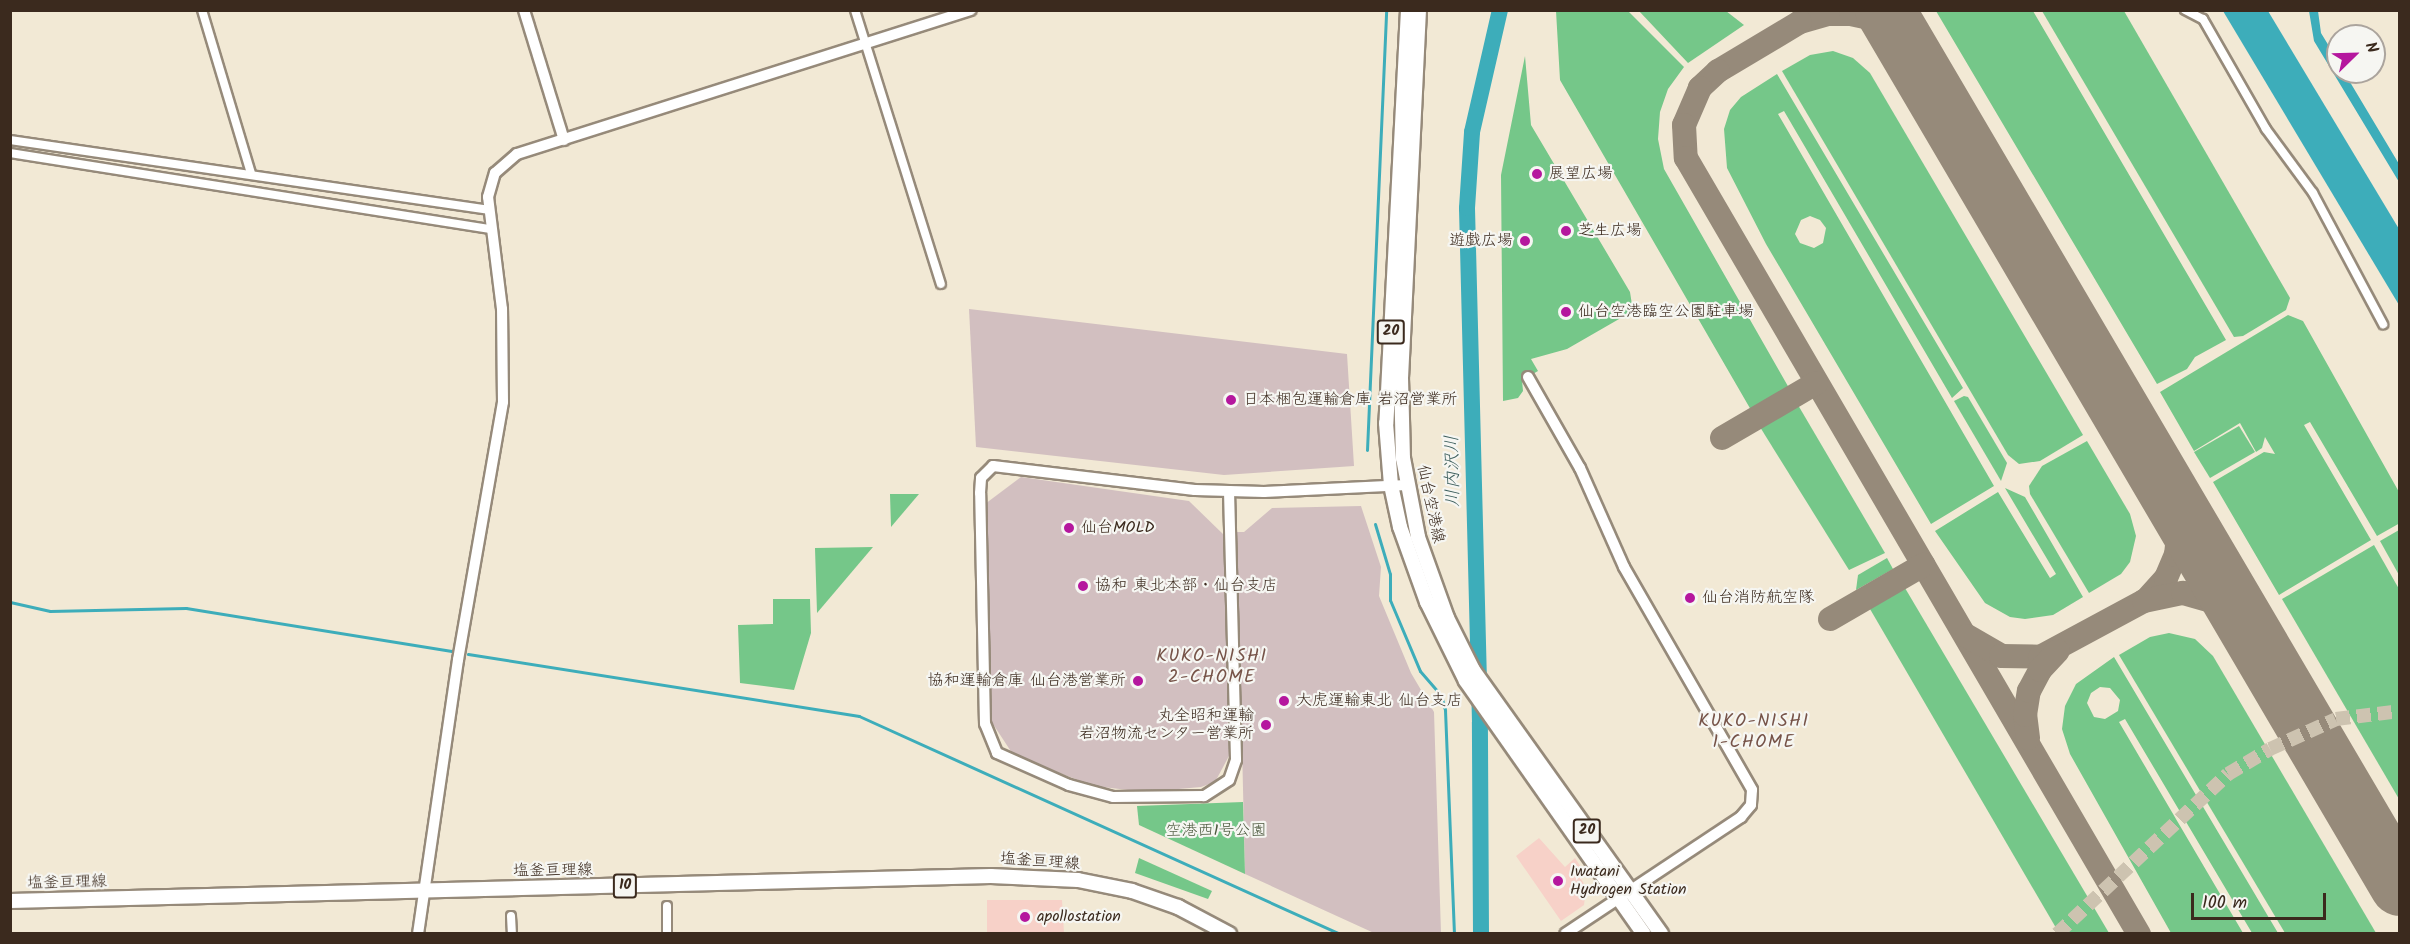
<!DOCTYPE html>
<html>
<head>
<meta charset="utf-8">
<style>
  body { margin:0 }
  #map { position:relative; width:2410px; height:944px; overflow:hidden; background:#f2e9d5; font-family:Kalam,"Klee One",sans-serif }
  div>[style] { position:absolute }
  [style*='--x'] { left:calc(var(--x)*1px); top:calc(var(--y)*1px); width:calc(var(--w)*1px); rotate:calc(var(--a)*1deg) }
  .built>* { inset:0; background:#f7d1c8 }
  .industrial>* { inset:0; background:#d2bfc0 }
  .green>* { inset:0; background:#75c789 }
  .water>* { inset:0; background:#3dadba }
  .stream>* { height:3px; margin:-1.5px; padding:0 1.5px; transform-origin:1.5px; border-radius:1.5px; background:#3dadba }
  .river>* { height:16px; margin:-8px; padding:0 8px; transform-origin:8px; border-radius:8px; background:#3dadba }
  .taxiway>* { height:24px; margin:-12px; padding:0 12px; transform-origin:12px; border-radius:12px; background:#968a7a }
  .runway>* { height:60px; margin:-30px; padding:0 30px; transform-origin:30px; border-radius:30px; background:#968a7a }
  .primary-tunnel>* { height:14px; margin-top:-7px; transform-origin:0; background:repeating-linear-gradient(90deg,#cdc3b0 0 14px,transparent 0 21px) }
  .roads { filter:drop-shadow(2px 0 #968a7a) drop-shadow(-2px 0 #968a7a) drop-shadow(0 2px #968a7a) drop-shadow(0 -2px #968a7a) }
  .minor>* { height:8px; margin:-4px; padding:0 4px; transform-origin:4px; border-radius:4px; background:#fff }
  .tertiary>* { height:10px; margin:-5px; padding:0 5px; transform-origin:5px; border-radius:5px; background:#fff }
  .primary>* { height:14px; margin:-7px; padding:0 7px; transform-origin:7px; border-radius:7px; background:#fff }
  .dots>* { width:16px; height:16px; translate:-50% -50%; box-sizing:border-box; border:3px solid #f6f6f2; border-radius:50% }
  span { translate:-50% -50%; white-space:nowrap; text-align:center; line-height:1.15; -webkit-text-stroke:4.5px #f6f6f2; paint-order:stroke }
  .shield-label span { padding:2px 4px; background:#f6f6f2; border:2px solid; border-radius:4px; -webkit-text-stroke-width:0 }
  .shield-label { font-size:15px; color:#3b2a1e; font-weight:700 }
  .poi-label { font-size:16px; color:#3b2a1e }
  .left { translate:0 -50%; text-align:left }
  .right { translate:-100% -50%; text-align:right }
  .street-label { font-size:16px; color:#3b2a1e }
  .park-label { font-size:16px; color:#4c593e }
  .water-label { font-size:18px; color:#3c5e5c; font-style:italic }
  .neighbourhood-label { font-size:18px; color:#765348; letter-spacing:1.5px }
  .frame { position:absolute; inset:0; border:12px solid #3b2a1e; pointer-events:none }
  .north { position:absolute; left:2326px; top:24px; width:60px; height:60px; box-sizing:border-box; background:#f6f6f2; border:2px solid #aba49d; border-radius:50%; rotate:67deg; font-size:16px; font-weight:700; line-height:24px; text-align:center; color:#3b2a1e }
  .north::after { content:''; display:block; margin:auto; width:21px; height:27px; background:#b5179e; clip-path:polygon(50% 0,100% 100%,50% 72%,0 100%) }
  .scale { position:absolute; left:2191px; top:893px; width:135px; height:27px; box-sizing:border-box; border:3px solid #3b2a1e; border-top:0; padding-left:8px; font-size:18px; line-height:21px; white-space:nowrap; color:#3b2a1e; -webkit-text-stroke:4px #f6f6f2; paint-order:stroke }
</style>
</head>
<body>
<div id="map">
  <div class="built">
    <div style="clip-path:polygon(1539px 838px,1565px 867px,1575px 858px,1583px 870px,1578px 874px,1586px 887px,1584px 905px,1561px 921px,1516px 856px)"></div>
    <div style="clip-path:polygon(987px 900px,1062px 900px,1064px 933px,987px 933px)"></div>
  </div>
  <div class="industrial">
    <div style="clip-path:polygon(969px 309px,1347px 354px,1354px 466px,1224px 475px,976px 447px)"></div>
    <div style="clip-path:polygon(1021px 477px,1189px 501px,1225px 536px,1229px 756px,1215px 782px,1201px 787px,1145px 792px,1094px 786px,1014px 756px,991px 721px,985px 504px)"></div>
    <div style="clip-path:polygon(1361px 506px,1381px 567px,1379px 596px,1411px 673px,1434px 712px,1441px 933px,1374px 933px,1245px 874px,1237px 532px,1244px 532px,1272px 508px)"></div>
  </div>
  <div class="green">
    <div style="clip-path:polygon(1556px 11px,1628px 11px,1684px 67px,1668px 89px,1660px 112px,1658px 139px,1664px 169px,1789px 388px,1751px 410px,1560px 80px)"></div>
    <div style="clip-path:polygon(1639px 11px,1726px 11px,1744px 25px,1688px 63px)"></div>
    <div style="clip-path:polygon(1936px 11px,2033px 11px,2226px 340px,2195px 357px,2187px 369px,2157px 384px)"></div>
    <div style="clip-path:polygon(2042px 11px,2124px 11px,2290px 298px,2286px 310px,2243px 336px,2234px 337px)"></div>
    <div style="clip-path:polygon(1833px 51px,1853px 58px,1870px 73px,2083px 435px,2040px 461px,2019px 464px,2008px 455px,1782px 71px,1810px 55px)"></div>
    <div style="clip-path:polygon(1525px 56px,1531px 125px,1630px 292px,1633px 311px,1567px 349px,1531px 359px,1538px 371px,1522px 380px,1523px 391px,1518px 398px,1503px 401px,1501px 175px)"></div>
    <div style="clip-path:polygon(evenodd,1777px 74px,1963px 388px,1952px 398px,1784px 111px,1778px 114px,1994px 486px,1931px 524px,1766px 244px,1727px 168px,1724px 129px,1730px 110px,1741px 97px,1777px 74px,1810px 216px,1820px 220px,1826px 228px,1823px 243px,1814px 248px,1800px 243px,1795px 234px,1801px 220px,1810px 216px)"></div>
    <div style="clip-path:polygon(2288px 315px,2303px 321px,2399px 492px,2400px 523px,2377px 536px,2310px 422px,2304px 425px,2371px 540px,2279px 595px,2213px 482px,2264px 452px,2275px 454px,2265px 437px,2262px 448px,2256px 452px,2240px 423px,2194px 451px,2160px 392px)"></div>
    <div style="clip-path:polygon(1964px 396px,1968px 397px,2007px 463px,2001px 481px,1954px 401px)"></div>
    <div style="clip-path:polygon(1798px 405px,1885px 553px,1849px 570px,1760px 427px)"></div>
    <div style="clip-path:polygon(2239px 426px,2255px 452px,2210px 478px,2194px 452px)"></div>
    <div style="clip-path:polygon(2087px 441px,2130px 514px,2136px 536px,2130px 562px,2121px 574px,2089px 593px,2030px 494px,2029px 486px,2042px 466px)"></div>
    <div style="clip-path:polygon(2005px 488px,2025px 497px,2083px 597px,2053px 615px,2025px 619px,2010px 617px,1985px 603px,1935px 531px,1998px 492px,2050px 578px,2056px 574px)"></div>
    <div style="clip-path:polygon(890px 494px,919px 494px,891px 527px)"></div>
    <div style="clip-path:polygon(2399px 530px,2399px 575px,2380px 541px)"></div>
    <div style="clip-path:polygon(2374px 545px,2399px 589px,2399px 799px,2282px 599px)"></div>
    <div style="clip-path:polygon(873px 547px,817px 613px,815px 548px)"></div>
    <div style="clip-path:polygon(1887px 558px,1893px 569px,1856px 590px,1858px 575px)"></div>
    <div style="clip-path:polygon(1905px 588px,2109px 933px,2059px 933px,1870px 609px)"></div>
    <div style="clip-path:polygon(773px 599px,810px 599px,811px 633px,794px 690px,740px 683px,738px 625px,773px 624px)"></div>
    <div style="clip-path:polygon(2169px 633px,2195px 639px,2213px 656px,2376px 933px,2285px 933px,2119px 655px,2150px 637px)"></div>
    <div style="clip-path:polygon(evenodd,2114px 657px,2278px 933px,2252px 933px,2125px 719px,2119px 722px,2243px 933px,2171px 933px,2070px 754px,2062px 729px,2065px 706px,2076px 684px,2114px 657px,2100px 687px,2110px 688px,2120px 700px,2118px 711px,2105px 719px,2094px 717px,2087px 703px,2091px 693px,2100px 687px)"></div>
    <div style="clip-path:polygon(1243px 802px,1245px 874px,1139px 825px,1137px 806px)"></div>
    <div style="clip-path:polygon(1139px 858px,1212px 891px,1208px 899px,1135px 873px)"></div>
  </div>
  <div class="water">
    <div style="clip-path:polygon(2223px 11px,2268px 11px,2399px 229px,2399px 305px)"></div>
    <div style="clip-path:polygon(2309px 11px,2318px 11px,2321px 33px,2338px 61px,2338px 72px,2344px 72px,2399px 164px,2399px 182px,2314px 41px)"></div>
  </div>
  <div class="stream">
    <div style="--x:1367;--y:450;--w:440;--a:-87.5"></div>
    <div style="--x:1375;--y:524;--w:52;--a:73.3"></div>
    <div style="--x:1390;--y:574;--w:26;--a:90"></div>
    <div style="--x:1390;--y:600;--w:77;--a:67.1"></div>
    <div style="--x:1420;--y:671;--w:32;--a:49"></div>
    <div style="--x:1441;--y:695;--w:16;--a:75"></div>
    <div style="--x:1445;--y:710;--w:224;--a:87.7"></div>
    <div style="--x:10;--y:602;--w:41;--a:12.7"></div>
    <div style="--x:50;--y:611;--w:136;--a:-1.3"></div>
    <div style="--x:186;--y:608;--w:269;--a:9.2"></div>
    <div style="--x:468;--y:654;--w:396;--a:9"></div>
    <div style="--x:859;--y:716;--w:528;--a:24.38"></div>
  </div>
  <div class="river">
    <div style="--x:1481;--y:934;--w:212;--a:-90.3"></div>
    <div style="--x:1480;--y:722;--w:514;--a:-91.45"></div>
    <div style="--x:1467;--y:208;--w:76;--a:-86.2"></div>
    <div style="--x:1472;--y:132;--w:125;--a:-77.1"></div>
  </div>
  <div class="taxiway">
    <div style="--x:1899;--y:34;--w:29;--a:-149"></div>
    <div style="--x:1874;--y:19;--w:24;--a:-168"></div>
    <div style="--x:1851;--y:14;--w:23;--a:180"></div>
    <div style="--x:1828;--y:14;--w:29;--a:164"></div>
    <div style="--x:1800;--y:22;--w:96;--a:149.1"></div>
    <div style="--x:1718;--y:71;--w:25;--a:137"></div>
    <div style="--x:1700;--y:88;--w:40;--a:113.4"></div>
    <div style="--x:1684;--y:125;--w:33;--a:87"></div>
    <div style="--x:1686;--y:158;--w:899;--a:59.73"></div>
    <div style="--x:1722;--y:438;--w:109;--a:-30.3"></div>
    <div style="--x:2146;--y:600;--w:30;--a:-48"></div>
    <div style="--x:2166;--y:578;--w:25;--a:-67"></div>
    <div style="--x:2176;--y:555;--w:31;--a:-84"></div>
    <div style="--x:2179;--y:524;--w:25;--a:-106"></div>
    <div style="--x:1830;--y:619;--w:108;--a:-30.1"></div>
    <div style="--x:1967;--y:636;--w:39;--a:30"></div>
    <div style="--x:2001;--y:656;--w:39;--a:1"></div>
    <div style="--x:2040;--y:657;--w:118;--a:-28.3"></div>
    <div style="--x:2144;--y:601;--w:40;--a:-12"></div>
    <div style="--x:2183;--y:593;--w:41;--a:15.8"></div>
    <div style="--x:2222;--y:604;--w:40;--a:45"></div>
    <div style="--x:2028;--y:738;--w:23;--a:-97"></div>
    <div style="--x:2025;--y:715;--w:24;--a:-81"></div>
    <div style="--x:2029;--y:691;--w:24;--a:-62"></div>
    <div style="--x:2040;--y:670;--w:26;--a:-47"></div>
  </div>
  <div class="runway">
    <div style="--x:1885;--y:10;--w:1016;--a:59.55"></div>
  </div>
  <div class="primary-tunnel">
    <div style="--x:2057;--y:934;--w:234;--a:-43.1"></div>
    <div style="--x:2228;--y:774;--w:49;--a:-30.8"></div>
    <div style="--x:2270;--y:749;--w:72;--a:-24.4"></div>
    <div style="--x:2336;--y:719;--w:64;--a:-7.1"></div>
  </div>
  <div class="roads">
    <div class="minor">
      <div style="--x:202;--y:10;--w:170;--a:73.3"></div>
      <div style="--x:855;--y:10;--w:287;--a:72.6"></div>
      <div style="--x:2185;--y:10;--w:20;--a:27"></div>
      <div style="--x:2203;--y:19;--w:127;--a:60.2"></div>
      <div style="--x:2266;--y:129;--w:79;--a:53.7"></div>
      <div style="--x:2313;--y:193;--w:149;--a:61.9"></div>
      <div style="--x:10;--y:140;--w:485;--a:8.3"></div>
      <div style="--x:10;--y:153;--w:488;--a:9"></div>
      <div style="--x:667;--y:906;--w:28;--a:90"></div>
      <div style="--x:511;--y:916;--w:18;--a:87"></div>
    </div>
    <div class="tertiary">
      <div style="--x:524;--y:10;--w:136;--a:72.9"></div>
      <div style="--x:1528;--y:377;--w:105;--a:60.3"></div>
      <div style="--x:1580;--y:468;--w:108;--a:66"></div>
      <div style="--x:1624;--y:567;--w:257;--a:60.1"></div>
      <div style="--x:1752;--y:790;--w:15;--a:94"></div>
      <div style="--x:1751;--y:805;--w:16;--a:130"></div>
      <div style="--x:1741;--y:817;--w:211;--a:146.4"></div>
      <div style="--x:1229;--y:491;--w:269;--a:88.5"></div>
      <div style="--x:1236;--y:760;--w:21;--a:109"></div>
      <div style="--x:1229;--y:780;--w:30;--a:147"></div>
      <div style="--x:1204;--y:796;--w:91;--a:179.4"></div>
      <div style="--x:1113;--y:797;--w:46;--a:-164.7"></div>
      <div style="--x:1069;--y:785;--w:79;--a:-156"></div>
      <div style="--x:997;--y:753;--w:31;--a:-112"></div>
      <div style="--x:985;--y:724;--w:231;--a:-91.2"></div>
      <div style="--x:980;--y:493;--w:15;--a:-86"></div>
      <div style="--x:981;--y:478;--w:17;--a:-45"></div>
      <div style="--x:993;--y:466;--w:203;--a:6.8"></div>
      <div style="--x:1195;--y:490;--w:69;--a:1.7"></div>
      <div style="--x:1264;--y:492;--w:143;--a:-2.8"></div>
      <div style="--x:418;--y:934;--w:277;--a:-81.7"></div>
      <div style="--x:458;--y:660;--w:262;--a:-80.1"></div>
      <div style="--x:503;--y:402;--w:93;--a:-90.6"></div>
      <div style="--x:502;--y:309;--w:113;--a:-97.1"></div>
      <div style="--x:488;--y:197;--w:25;--a:-74"></div>
      <div style="--x:495;--y:173;--w:29;--a:-41"></div>
      <div style="--x:517;--y:154;--w:476;--a:-17.6"></div>
    </div>
    <div class="primary">
      <div style="--x:1408;--y:10;--w:414;--a:93"></div>
      <div style="--x:1386;--y:423;--w:62;--a:85.4"></div>
      <div style="--x:1391;--y:485;--w:43;--a:77.9"></div>
      <div style="--x:1400;--y:527;--w:80;--a:70.2"></div>
      <div style="--x:1427;--y:602;--w:88;--a:63.7"></div>
      <div style="--x:1466;--y:681;--w:309;--a:54.9"></div>
      <div style="--x:1419;--y:10;--w:368;--a:92.8"></div>
      <div style="--x:1401;--y:378;--w:80;--a:88.6"></div>
      <div style="--x:1403;--y:458;--w:80;--a:79.2"></div>
      <div style="--x:1418;--y:537;--w:86;--a:70.3"></div>
      <div style="--x:1447;--y:618;--w:58;--a:63.4"></div>
      <div style="--x:1473;--y:670;--w:324;--a:54.5"></div>
      <div style="--x:10;--y:901;--w:981;--a:-1.46"></div>
      <div style="--x:991;--y:876;--w:87;--a:2.6"></div>
      <div style="--x:1078;--y:880;--w:55;--a:11.5"></div>
      <div style="--x:1132;--y:891;--w:49;--a:19.2"></div>
      <div style="--x:1178;--y:907;--w:58;--a:27.9"></div>
    </div>
  </div>
  <div class="dots">
    <div style="left:1537px;top:174px;background:#b5179e"></div>
    <div style="left:1566px;top:231px;background:#b5179e"></div>
    <div style="left:1525px;top:241px;background:#b5179e"></div>
    <div style="left:1566px;top:312px;background:#b5179e"></div>
    <div style="left:1231px;top:400px;background:#b5179e"></div>
    <div style="left:1069px;top:528px;background:#b5179e"></div>
    <div style="left:1083px;top:586px;background:#b5179e"></div>
    <div style="left:1690px;top:598px;background:#b5179e"></div>
    <div style="left:1138px;top:681px;background:#b5179e"></div>
    <div style="left:1284px;top:701px;background:#b5179e"></div>
    <div style="left:1266px;top:725px;background:#b5179e"></div>
    <div style="left:1558px;top:881px;background:#b5179e"></div>
    <div style="left:1025px;top:917px;background:#b5179e"></div>
  </div>
  <div class="shield-label">
    <span style="left:1391px;top:332px">20</span>
    <span style="left:1587px;top:831px">20</span>
    <span style="left:625px;top:886px">10</span>
  </div>
  <div class="poi-label">
    <span class="left" style="left:1549px;top:174px">展望広場</span>
    <span class="left" style="left:1578px;top:231px">芝生広場</span>
    <span class="right" style="left:1513px;top:241px">遊戯広場</span>
    <span class="left" style="left:1578px;top:312px">仙台空港臨空公園駐車場</span>
    <span class="left" style="left:1243px;top:400px">日本梱包運輸倉庫 岩沼営業所</span>
    <span class="left" style="left:1081px;top:528px">仙台MOLD</span>
    <span class="left" style="left:1095px;top:586px">協和 東北本部・仙台支店</span>
    <span class="left" style="left:1702px;top:598px">仙台消防航空隊</span>
    <span class="right" style="left:1126px;top:681px">協和運輸倉庫 仙台港営業所</span>
    <span class="left" style="left:1296px;top:701px">大虎運輸東北 仙台支店</span>
    <span class="right" style="left:1254px;top:725px">丸全昭和運輸<br>岩沼物流センター営業所</span>
    <span class="left" style="left:1570px;top:881px">Iwatani<br>Hydrogen Station</span>
    <span class="left" style="left:1037px;top:917px">apollostation</span>
  </div>
  <div class="street-label">
    <span style="left:1430px;top:504px;rotate:78deg">仙台空港線</span>
    <span style="left:1040px;top:862px;rotate:4deg">塩釜亘理線</span>
    <span style="left:553px;top:871px;rotate:-1deg">塩釜亘理線</span>
    <span style="left:67px;top:883px;rotate:-1deg">塩釜亘理線</span>
  </div>
  <div class="park-label">
    <span style="left:1216px;top:831px">空港西1号公園</span>
  </div>
  <div class="water-label">
    <span style="left:1454px;top:471px;rotate:-91deg">川内沢川</span>
  </div>
  <div class="neighbourhood-label">
    <span style="left:1212px;top:668px">KUKO-NISHI<br>2-CHOME</span>
    <span style="left:1754px;top:733px">KUKO-NISHI<br>1-CHOME</span>
  </div>
  <div class="frame"></div>
  <div class="north">N</div>
  <div class="scale">100 m</div>
</div>
</body>
</html>
